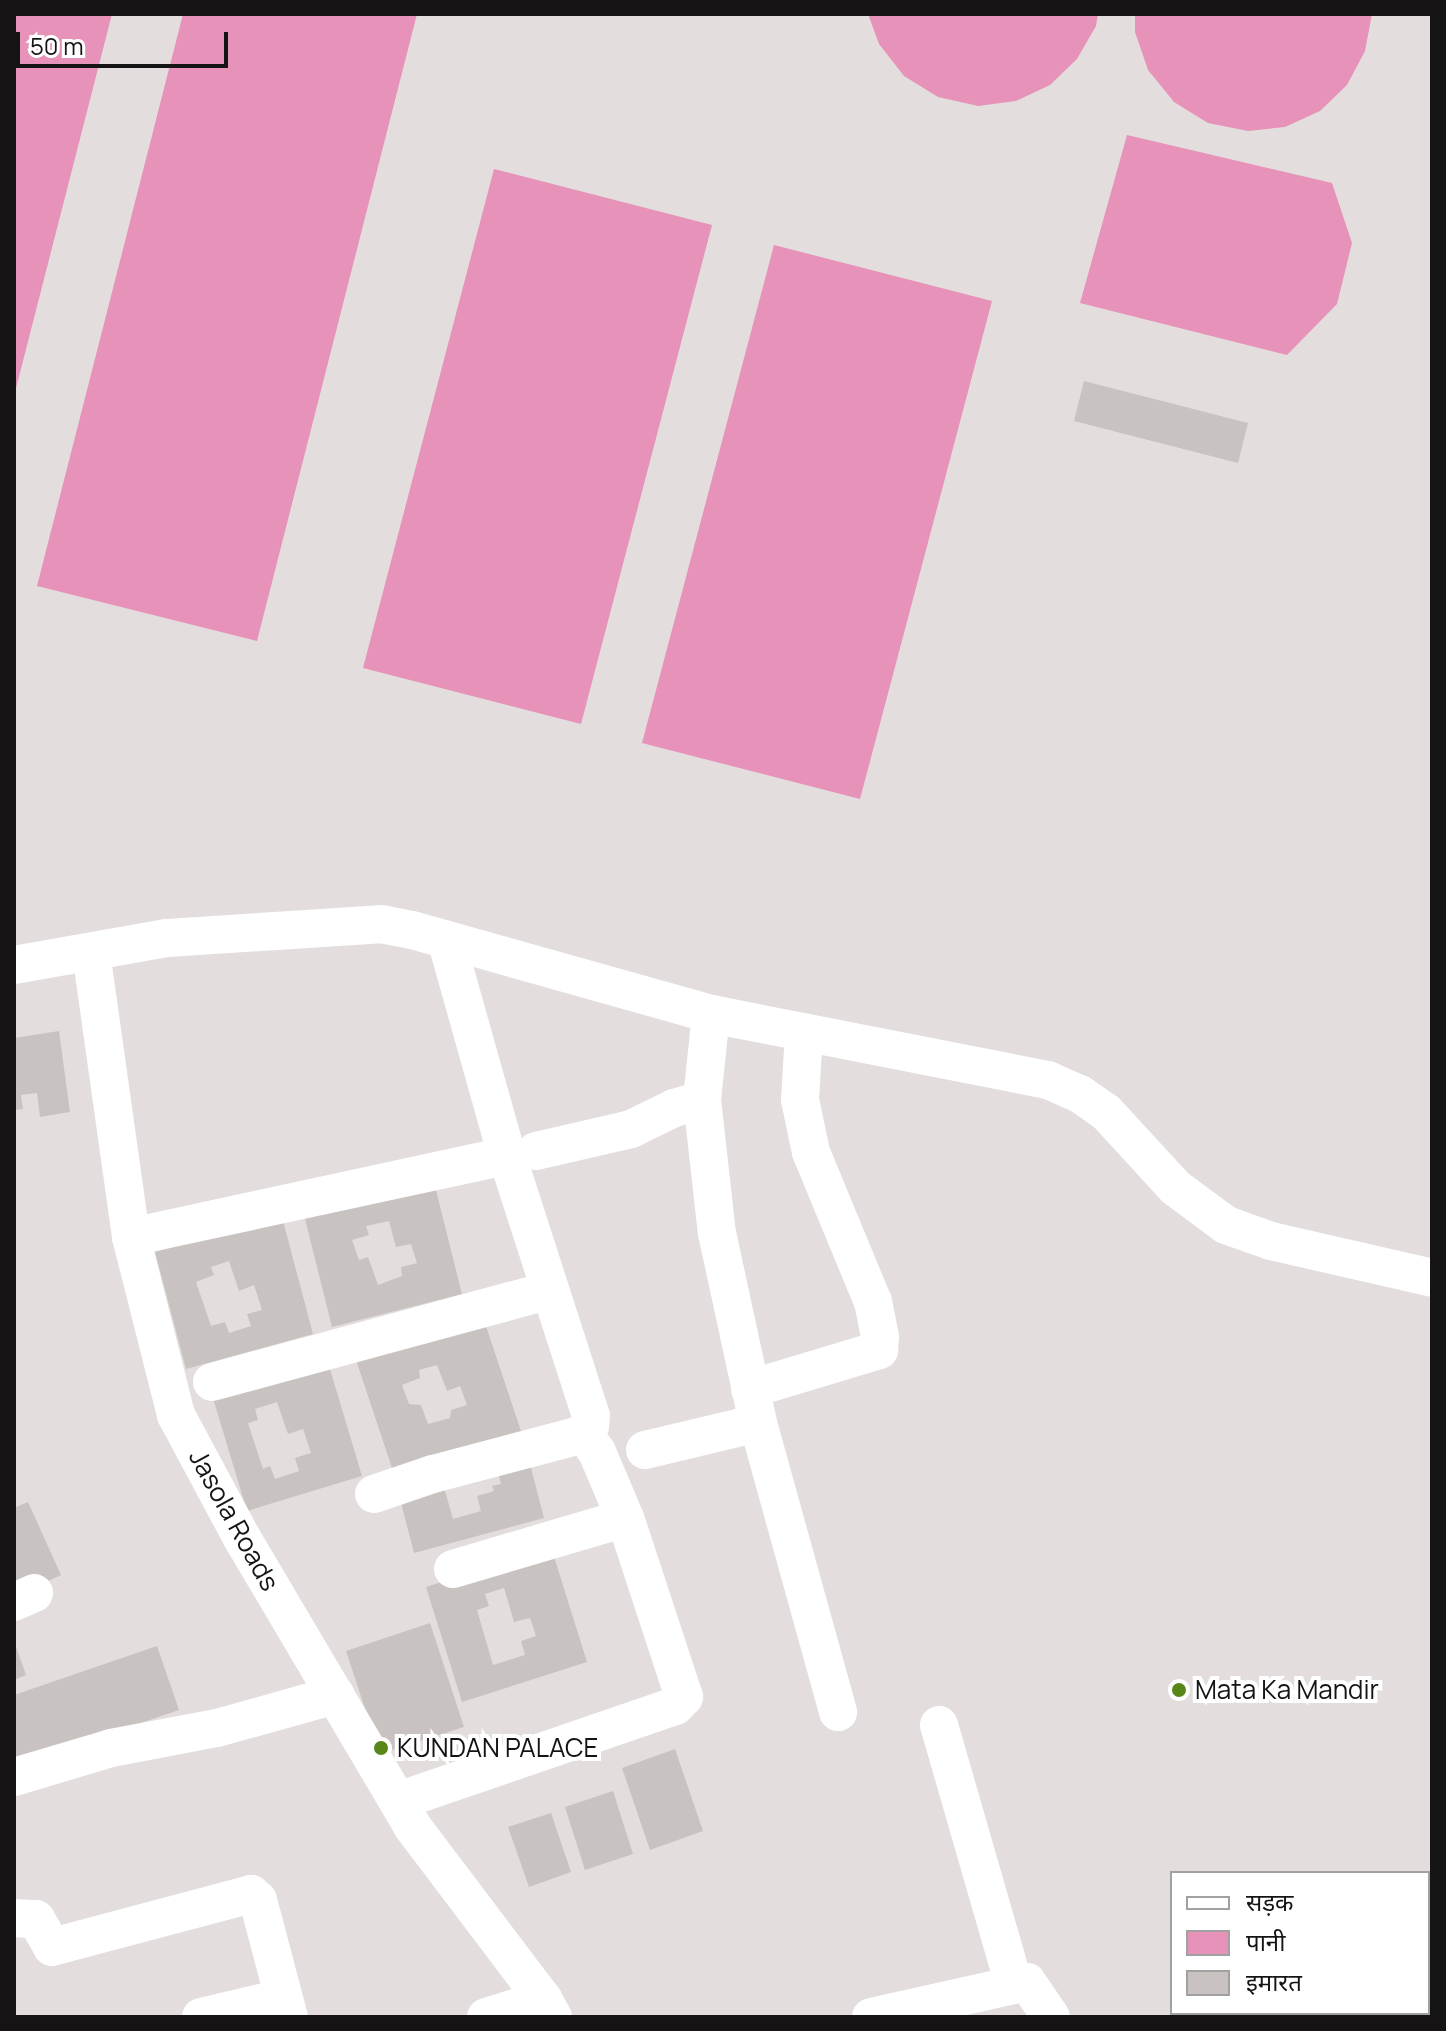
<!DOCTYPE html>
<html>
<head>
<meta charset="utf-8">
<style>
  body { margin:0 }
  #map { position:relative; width:1446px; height:2031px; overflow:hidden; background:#e3dedd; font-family:Manrope,"Noto Sans Devanagari",sans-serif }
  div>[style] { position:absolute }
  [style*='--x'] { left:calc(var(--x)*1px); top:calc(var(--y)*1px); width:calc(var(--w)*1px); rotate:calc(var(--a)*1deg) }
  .water>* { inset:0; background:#e692b9 }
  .building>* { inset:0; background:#c8c3c1 }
  .minor>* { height:38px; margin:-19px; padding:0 19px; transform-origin:19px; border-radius:19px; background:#fff }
  .dots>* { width:22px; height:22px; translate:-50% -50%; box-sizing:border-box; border:4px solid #fff; border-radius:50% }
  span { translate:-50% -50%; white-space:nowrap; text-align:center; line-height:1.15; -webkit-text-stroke:8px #fff; paint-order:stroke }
  .street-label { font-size:26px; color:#151313 }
  .poi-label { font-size:26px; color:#151313 }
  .left { translate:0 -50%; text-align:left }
  .frame { position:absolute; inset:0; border:16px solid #151313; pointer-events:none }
  .legend { position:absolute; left:1170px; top:1871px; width:260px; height:144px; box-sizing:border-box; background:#fff; border:2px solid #a1a1a1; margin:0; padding:10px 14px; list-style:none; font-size:24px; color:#151313 }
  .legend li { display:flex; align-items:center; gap:16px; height:40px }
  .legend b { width:40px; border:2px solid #a1a1a1 }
  .scale { position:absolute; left:16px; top:32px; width:212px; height:36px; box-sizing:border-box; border:4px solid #151313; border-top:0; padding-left:10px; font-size:24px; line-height:28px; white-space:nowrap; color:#151313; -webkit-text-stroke:6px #fff; paint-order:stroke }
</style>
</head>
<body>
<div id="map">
  <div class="water">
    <div style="clip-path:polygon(14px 14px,112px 14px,14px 396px)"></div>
    <div style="clip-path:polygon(183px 14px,417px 14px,257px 641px,37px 586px)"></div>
    <div style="clip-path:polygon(868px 14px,1098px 14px,1096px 26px,1077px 59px,1050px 85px,1016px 101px,978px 106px,938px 97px,904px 76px,879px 44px)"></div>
    <div style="clip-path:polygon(1135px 14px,1372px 14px,1365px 51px,1347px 85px,1320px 111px,1285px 127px,1248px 131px,1208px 123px,1174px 102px,1148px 70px,1135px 32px)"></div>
    <div style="clip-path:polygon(1127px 135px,1332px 183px,1352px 243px,1337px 304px,1287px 355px,1080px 303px)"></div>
    <div style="clip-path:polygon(494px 169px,712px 225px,581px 724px,363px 668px)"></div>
    <div style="clip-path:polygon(774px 245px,992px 301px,860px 799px,642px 743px)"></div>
  </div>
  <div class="building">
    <div style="clip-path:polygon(1084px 381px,1248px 423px,1238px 463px,1074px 421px)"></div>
    <div style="clip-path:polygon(59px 1031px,70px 1112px,40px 1117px,37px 1093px,21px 1095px,23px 1109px,14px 1110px,14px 1038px)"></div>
    <div style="clip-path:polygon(evenodd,433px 1178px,462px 1294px,332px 1327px,303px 1211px,433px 1178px,389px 1221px,396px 1247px,411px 1244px,417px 1263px,401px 1267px,402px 1276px,378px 1285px,368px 1257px,359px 1260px,352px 1240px,369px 1235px,366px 1226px,389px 1221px)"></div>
    <div style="clip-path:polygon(evenodd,282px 1217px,313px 1334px,186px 1369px,155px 1252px,282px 1217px,229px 1261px,239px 1291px,254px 1285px,262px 1310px,247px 1314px,251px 1326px,229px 1333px,225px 1322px,211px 1326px,196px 1282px,214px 1275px,211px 1267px,229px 1261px)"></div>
    <div style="clip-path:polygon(evenodd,482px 1314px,522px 1434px,395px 1477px,355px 1357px,482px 1314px,437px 1365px,447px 1391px,460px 1386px,467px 1405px,451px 1410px,450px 1418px,428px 1424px,421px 1405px,409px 1404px,402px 1385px,420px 1378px,419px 1370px,437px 1365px)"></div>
    <div style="clip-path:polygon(evenodd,327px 1359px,362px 1476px,247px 1511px,212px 1395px,327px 1359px,277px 1402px,288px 1434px,303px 1429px,311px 1453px,295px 1458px,299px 1471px,275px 1479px,270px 1466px,263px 1469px,248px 1423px,258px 1420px,255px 1409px,277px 1402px)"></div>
    <div style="clip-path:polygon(530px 1464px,544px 1518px,414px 1553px,400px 1499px,444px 1487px,453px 1519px,481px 1511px,477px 1496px,494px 1491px,492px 1486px,501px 1484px,498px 1473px)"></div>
    <div style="clip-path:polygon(28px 1502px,61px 1575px,16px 1596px,14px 1508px)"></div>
    <div style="clip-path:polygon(evenodd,551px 1547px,587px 1662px,462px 1702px,426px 1587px,551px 1547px,504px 1588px,514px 1622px,530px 1618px,536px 1636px,521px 1641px,525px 1655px,493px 1665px,477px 1610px,489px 1606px,485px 1594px,504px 1588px)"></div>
    <div style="clip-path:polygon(430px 1623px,464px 1727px,380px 1754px,346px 1651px)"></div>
    <div style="clip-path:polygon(14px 1641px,26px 1675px,14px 1680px)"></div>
    <div style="clip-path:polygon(157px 1646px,179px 1710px,14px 1766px,14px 1695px)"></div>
    <div style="clip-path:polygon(675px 1749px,703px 1831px,650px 1850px,622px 1768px)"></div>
    <div style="clip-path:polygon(613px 1791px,633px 1854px,585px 1870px,565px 1807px)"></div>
    <div style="clip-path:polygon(551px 1813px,571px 1872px,529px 1887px,508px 1827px)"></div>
  </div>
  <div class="minor">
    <div style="--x:91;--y:952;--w:288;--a:82"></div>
    <div style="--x:131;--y:1237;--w:184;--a:75.8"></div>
    <div style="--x:176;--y:1415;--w:140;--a:61.8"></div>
    <div style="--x:242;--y:1538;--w:334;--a:59.4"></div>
    <div style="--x:412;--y:1826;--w:217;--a:52.9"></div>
    <div style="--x:543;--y:1999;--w:21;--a:61"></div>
    <div style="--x:14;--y:965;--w:155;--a:-10"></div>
    <div style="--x:167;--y:938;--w:214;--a:-3.7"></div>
    <div style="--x:381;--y:924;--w:32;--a:11"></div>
    <div style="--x:412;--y:930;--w:311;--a:15.7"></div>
    <div style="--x:711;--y:1014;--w:343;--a:11.1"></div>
    <div style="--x:1048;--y:1080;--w:35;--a:24"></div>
    <div style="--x:1080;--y:1094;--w:32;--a:35"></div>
    <div style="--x:1106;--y:1112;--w:103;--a:47.4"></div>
    <div style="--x:1176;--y:1188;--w:62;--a:36.5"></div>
    <div style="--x:1226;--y:1225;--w:48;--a:19.6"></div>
    <div style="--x:1271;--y:1241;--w:165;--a:12.9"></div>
    <div style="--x:711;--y:1014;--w:86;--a:96"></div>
    <div style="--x:702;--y:1100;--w:134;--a:83.6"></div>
    <div style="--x:717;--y:1233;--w:194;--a:77.8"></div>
    <div style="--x:758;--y:1423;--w:300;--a:74.5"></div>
    <div style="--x:536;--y:1151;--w:98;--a:-13"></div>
    <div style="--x:631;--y:1129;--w:48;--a:-26"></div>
    <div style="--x:674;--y:1108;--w:29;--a:-16"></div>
    <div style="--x:131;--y:1237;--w:385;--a:-12.2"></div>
    <div style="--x:212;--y:1382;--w:348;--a:-15.2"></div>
    <div style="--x:750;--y:1389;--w:135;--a:-16.8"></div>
    <div style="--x:879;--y:1350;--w:13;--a:-86"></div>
    <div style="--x:880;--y:1337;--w:36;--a:-101"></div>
    <div style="--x:873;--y:1302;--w:162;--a:-112.5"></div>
    <div style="--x:811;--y:1152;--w:53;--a:-101.9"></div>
    <div style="--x:800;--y:1100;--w:68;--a:-86.6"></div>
    <div style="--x:645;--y:1450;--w:116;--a:-13.4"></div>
    <div style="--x:374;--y:1494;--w:62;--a:-18.7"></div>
    <div style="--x:433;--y:1474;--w:156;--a:-14.8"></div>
    <div style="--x:584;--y:1434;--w:10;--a:-53"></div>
    <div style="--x:590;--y:1426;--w:10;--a:-84"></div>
    <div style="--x:591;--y:1416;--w:273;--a:-107.9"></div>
    <div style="--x:507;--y:1156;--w:225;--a:-105.7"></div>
    <div style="--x:453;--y:1569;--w:179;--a:-16.5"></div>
    <div style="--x:14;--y:1602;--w:22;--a:-24"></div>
    <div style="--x:939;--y:1725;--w:270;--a:73.9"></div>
    <div style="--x:14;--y:1777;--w:101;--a:-16.6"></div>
    <div style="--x:111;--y:1748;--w:108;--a:-10.7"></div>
    <div style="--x:217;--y:1728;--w:123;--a:-15.6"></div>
    <div style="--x:398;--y:1801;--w:293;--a:-18.9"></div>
    <div style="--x:675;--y:1706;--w:13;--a:-45"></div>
    <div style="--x:684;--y:1697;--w:188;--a:-108.2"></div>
    <div style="--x:625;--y:1518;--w:72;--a:-113"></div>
    <div style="--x:597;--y:1452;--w:22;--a:-126"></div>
    <div style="--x:14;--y:1918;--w:22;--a:3"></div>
    <div style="--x:36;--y:1919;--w:32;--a:60"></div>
    <div style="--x:52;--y:1947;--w:206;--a:-14.9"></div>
    <div style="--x:251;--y:1894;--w:9;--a:41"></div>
    <div style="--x:258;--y:1900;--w:121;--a:75.2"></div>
    <div style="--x:1428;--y:1921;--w:5;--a:-37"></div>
    <div style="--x:1268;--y:2013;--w:6;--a:45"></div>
    <div style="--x:201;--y:2017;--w:83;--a:-13.2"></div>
    <div style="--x:486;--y:2017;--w:60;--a:-17.5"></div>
    <div style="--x:871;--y:2017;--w:160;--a:-12.6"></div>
    <div style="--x:1027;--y:1982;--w:42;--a:55.6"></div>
  </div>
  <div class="dots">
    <div style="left:1179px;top:1690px;background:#588618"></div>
    <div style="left:381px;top:1748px;background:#588618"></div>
  </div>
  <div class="street-label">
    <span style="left:234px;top:1520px;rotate:61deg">Jasola Roads</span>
  </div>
  <div class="poi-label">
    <span class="left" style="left:1195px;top:1690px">Mata Ka Mandir</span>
    <span class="left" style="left:397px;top:1748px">KUNDAN PALACE</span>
  </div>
  <div class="frame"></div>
  <ul class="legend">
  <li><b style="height:10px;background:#fff"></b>सड़क</li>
  <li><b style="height:22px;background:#e692b9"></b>पानी</li>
  <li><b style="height:22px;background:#c8c3c1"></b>इमारत</li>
  </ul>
  <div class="scale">50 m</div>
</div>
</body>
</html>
